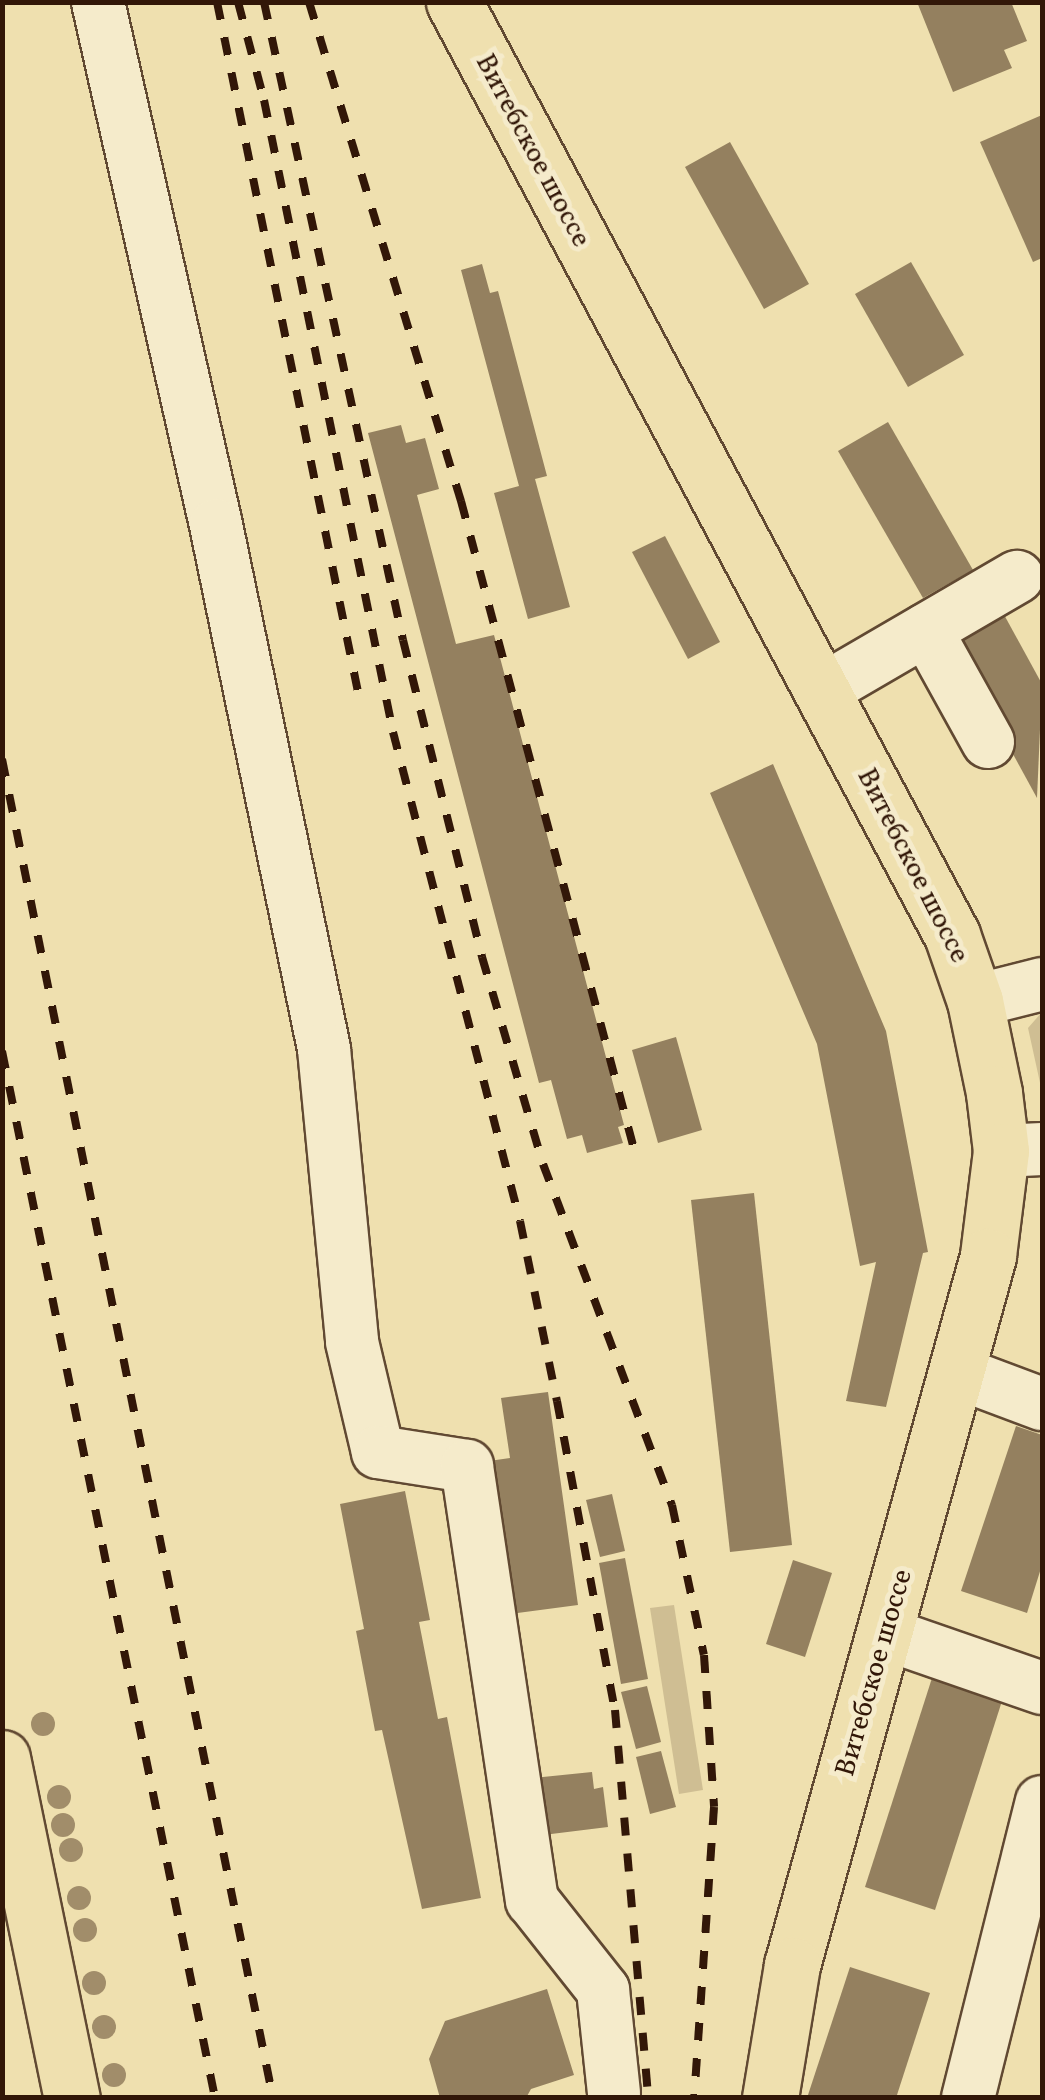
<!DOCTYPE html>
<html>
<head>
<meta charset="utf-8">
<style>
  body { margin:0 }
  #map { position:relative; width:1045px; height:2100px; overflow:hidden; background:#efe0af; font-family:Vollkorn,serif }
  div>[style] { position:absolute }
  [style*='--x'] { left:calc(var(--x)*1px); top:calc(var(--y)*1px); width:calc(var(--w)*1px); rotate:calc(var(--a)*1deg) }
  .green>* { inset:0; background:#cfbe93 }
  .building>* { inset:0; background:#94805f }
  .roads { filter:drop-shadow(2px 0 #614932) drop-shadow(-2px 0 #614932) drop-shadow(0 2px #614932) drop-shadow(0 -2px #614932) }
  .minor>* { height:52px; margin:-26px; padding:0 26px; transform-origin:26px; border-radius:26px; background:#f5ebcb }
  .major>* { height:55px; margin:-27.5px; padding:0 27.5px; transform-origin:27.5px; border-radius:27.5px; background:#efe0af }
  .rail>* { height:8px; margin-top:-4px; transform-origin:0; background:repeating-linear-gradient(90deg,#321708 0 18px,transparent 0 36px) }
  .trees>* { width:24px; height:24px; margin:-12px; border-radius:50%; background:#a18d6a }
  span { translate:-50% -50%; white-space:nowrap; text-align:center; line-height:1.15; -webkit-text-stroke:10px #f5ebcb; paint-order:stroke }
  .street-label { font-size:28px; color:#321708 }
  .frame { position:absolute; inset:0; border:5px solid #321708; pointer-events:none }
</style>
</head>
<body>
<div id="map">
  <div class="green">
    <div style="clip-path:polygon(1042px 1012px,1042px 1092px,1028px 1028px)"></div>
    <div style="clip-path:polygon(674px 1605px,703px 1790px,679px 1794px,650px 1608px)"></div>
  </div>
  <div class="building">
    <div style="clip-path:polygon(917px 2px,1011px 2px,1027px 41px,1004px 50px,1012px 68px,953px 92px)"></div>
    <div style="clip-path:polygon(1042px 115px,1042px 258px,1033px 262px,980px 142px)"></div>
    <div style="clip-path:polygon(730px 142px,809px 284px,764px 309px,685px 167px)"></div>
    <div style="clip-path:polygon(911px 262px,964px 355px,908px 387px,855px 294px)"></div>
    <div style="clip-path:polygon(482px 264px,490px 293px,498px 291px,547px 476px,535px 479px,570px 607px,528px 619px,494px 493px,519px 486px,461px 270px)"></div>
    <div style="clip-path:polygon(888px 422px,973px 570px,923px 598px,838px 451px)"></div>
    <div style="clip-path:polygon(401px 425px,406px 443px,425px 438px,439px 489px,417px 495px,456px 644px,494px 635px,624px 1125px,618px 1127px,623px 1143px,587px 1153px,582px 1135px,567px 1139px,551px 1080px,539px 1083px,368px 433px)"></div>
    <div style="clip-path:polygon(665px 536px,720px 642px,688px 659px,632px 552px)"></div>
    <div style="clip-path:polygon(996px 600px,1042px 684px,1037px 798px,944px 628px)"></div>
    <div style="clip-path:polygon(773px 764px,886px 1031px,928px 1252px,923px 1253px,886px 1407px,846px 1401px,876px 1262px,860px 1266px,817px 1044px,710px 793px)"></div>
    <div style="clip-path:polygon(676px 1037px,702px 1130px,658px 1143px,632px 1050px)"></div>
    <div style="clip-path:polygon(754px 1193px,792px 1545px,730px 1552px,691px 1200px)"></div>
    <div style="clip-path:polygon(548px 1392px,578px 1605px,503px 1615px,482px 1462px,510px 1458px,501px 1398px)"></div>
    <div style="clip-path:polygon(1016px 1426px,1042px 1435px,1042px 1565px,1027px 1613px,961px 1591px)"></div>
    <div style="clip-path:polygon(405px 1491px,430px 1620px,419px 1622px,438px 1719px,447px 1717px,481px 1898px,422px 1909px,382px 1730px,375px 1731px,356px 1631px,364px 1629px,340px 1504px)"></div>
    <div style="clip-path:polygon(612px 1494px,625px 1551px,600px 1557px,586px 1500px)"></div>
    <div style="clip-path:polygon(625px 1558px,648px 1679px,621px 1684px,599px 1563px)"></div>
    <div style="clip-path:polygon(793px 1560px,832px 1573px,805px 1657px,766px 1644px)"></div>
    <div style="clip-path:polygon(932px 1678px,1002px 1701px,935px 1910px,865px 1887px)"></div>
    <div style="clip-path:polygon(647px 1686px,661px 1742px,636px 1749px,621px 1692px)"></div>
    <div style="clip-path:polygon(661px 1751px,676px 1807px,650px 1814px,636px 1757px)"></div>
    <div style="clip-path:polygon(592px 1772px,594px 1789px,603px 1787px,608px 1827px,535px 1836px,533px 1778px)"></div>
    <div style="clip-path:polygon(850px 1967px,930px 1993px,896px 2098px,807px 2098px)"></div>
    <div style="clip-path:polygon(547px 1989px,574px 2075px,531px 2089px,526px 2098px,440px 2098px,429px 2059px,445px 2021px)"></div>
  </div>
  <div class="roads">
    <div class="minor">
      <div style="--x:98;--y:2;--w:536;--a:77.29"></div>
      <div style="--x:216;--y:525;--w:535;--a:78.35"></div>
      <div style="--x:324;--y:1049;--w:294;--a:84.5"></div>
      <div style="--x:352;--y:1342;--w:113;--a:76.7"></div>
      <div style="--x:378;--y:1452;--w:90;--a:8.9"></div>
      <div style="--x:467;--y:1466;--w:439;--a:81.5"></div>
      <div style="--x:532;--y:1900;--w:115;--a:51.7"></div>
      <div style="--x:603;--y:1990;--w:104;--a:83.9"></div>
      <div style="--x:926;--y:630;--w:128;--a:61"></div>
      <div style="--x:821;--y:691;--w:227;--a:-30.2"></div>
      <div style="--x:975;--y:1001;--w:69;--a:-14.2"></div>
      <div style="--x:1001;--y:1151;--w:41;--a:-2.8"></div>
      <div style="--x:959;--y:1373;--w:89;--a:20.5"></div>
      <div style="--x:886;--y:1634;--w:165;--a:19.1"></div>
      <div style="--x:968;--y:2098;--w:305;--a:-76"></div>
    </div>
    <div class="major">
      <div style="--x:454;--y:2;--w:1058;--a:61.91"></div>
      <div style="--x:952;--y:935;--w:70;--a:70.8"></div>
      <div style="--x:975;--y:1001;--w:94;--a:78.3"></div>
      <div style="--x:994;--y:1093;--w:58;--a:83.1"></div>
      <div style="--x:1001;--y:1151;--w:106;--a:97.1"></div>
      <div style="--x:988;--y:1256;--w:736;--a:105.45"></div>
      <div style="--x:792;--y:1965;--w:135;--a:99.4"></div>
      <div style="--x:2;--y:1758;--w:347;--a:78.4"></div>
    </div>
  </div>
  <div class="rail">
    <div style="--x:217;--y:2;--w:714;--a:78.45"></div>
    <div style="--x:238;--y:2;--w:101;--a:75.1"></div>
    <div style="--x:264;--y:100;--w:645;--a:78.46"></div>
    <div style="--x:393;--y:732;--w:505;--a:75.44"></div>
    <div style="--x:520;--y:1221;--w:184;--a:78.4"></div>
    <div style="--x:557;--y:1401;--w:314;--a:79.4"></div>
    <div style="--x:615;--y:1710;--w:389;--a:85.1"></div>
    <div style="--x:264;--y:2;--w:653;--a:77.71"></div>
    <div style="--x:403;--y:640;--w:327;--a:76"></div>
    <div style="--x:482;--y:957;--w:216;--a:73.6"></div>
    <div style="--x:543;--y:1164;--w:365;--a:69.3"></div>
    <div style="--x:672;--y:1505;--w:153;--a:78"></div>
    <div style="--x:704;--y:1655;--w:152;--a:86.2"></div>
    <div style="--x:714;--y:1807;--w:292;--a:93.9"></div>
    <div style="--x:309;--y:2;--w:522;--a:73.06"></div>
    <div style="--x:461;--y:501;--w:682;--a:75.05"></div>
    <div style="--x:2;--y:759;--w:1366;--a:78.56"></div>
    <div style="--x:2;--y:1051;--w:1068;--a:78.5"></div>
  </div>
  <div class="trees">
    <div style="left:43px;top:1724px"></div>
    <div style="left:59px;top:1797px"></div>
    <div style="left:63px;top:1825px"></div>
    <div style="left:71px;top:1850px"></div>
    <div style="left:79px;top:1898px"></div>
    <div style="left:85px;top:1930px"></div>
    <div style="left:94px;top:1983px"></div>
    <div style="left:104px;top:2027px"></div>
    <div style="left:114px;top:2075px"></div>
  </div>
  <div class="street-label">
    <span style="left:532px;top:151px;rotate:62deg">Витебское шоссе</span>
    <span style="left:912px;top:866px;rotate:63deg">Витебское шоссе</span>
    <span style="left:875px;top:1673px;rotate:-74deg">Витебское шоссе</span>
  </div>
  <div class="frame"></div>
</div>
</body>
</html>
